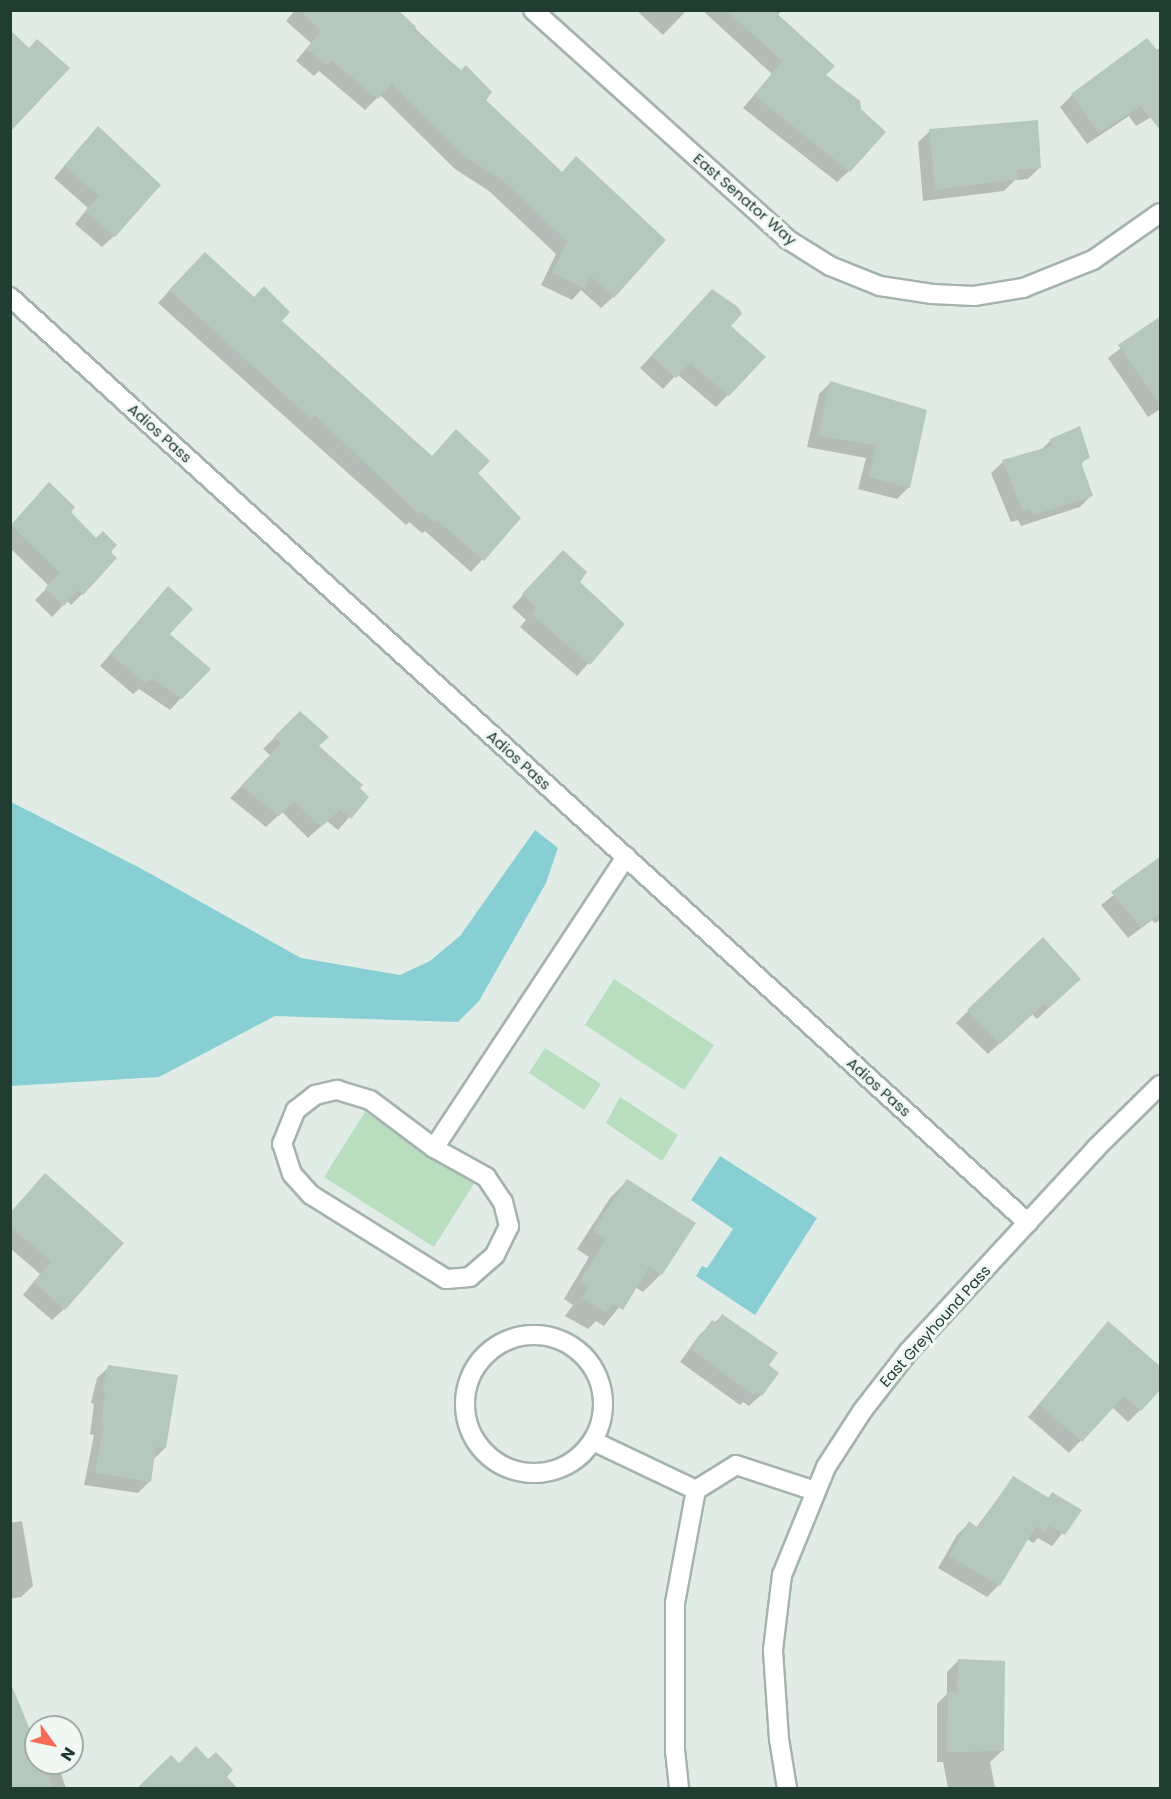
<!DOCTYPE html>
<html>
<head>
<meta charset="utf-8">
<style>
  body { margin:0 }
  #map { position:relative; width:1171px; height:1799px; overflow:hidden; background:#e1ece6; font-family:Poppins,sans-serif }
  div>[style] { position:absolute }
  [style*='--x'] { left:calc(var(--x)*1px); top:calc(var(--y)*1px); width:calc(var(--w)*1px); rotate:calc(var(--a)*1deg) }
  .green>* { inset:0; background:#b9debf }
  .water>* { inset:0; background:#87cfd3 }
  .shadow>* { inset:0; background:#0003 }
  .building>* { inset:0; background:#b6c7be }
  .roads { filter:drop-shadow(2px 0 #a4b4ac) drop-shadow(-2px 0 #a4b4ac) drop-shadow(0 2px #a4b4ac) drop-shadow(0 -2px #a4b4ac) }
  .service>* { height:18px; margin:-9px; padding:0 9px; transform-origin:9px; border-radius:9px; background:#fff }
  .service>.ring { margin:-9px; padding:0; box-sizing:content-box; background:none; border:18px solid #fff; border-radius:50% }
  .minor>* { height:18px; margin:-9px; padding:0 9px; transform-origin:9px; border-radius:9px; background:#fff }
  span { translate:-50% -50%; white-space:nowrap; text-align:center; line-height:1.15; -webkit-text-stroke:6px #f1f8f4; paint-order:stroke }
  .street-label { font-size:15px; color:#213d32 }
  .frame { position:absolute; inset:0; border:12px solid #213d32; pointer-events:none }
  .north { position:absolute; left:24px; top:1715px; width:60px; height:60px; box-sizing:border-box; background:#f1f8f4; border:2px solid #9eada6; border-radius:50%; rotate:123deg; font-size:16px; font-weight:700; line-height:24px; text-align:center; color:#213d32 }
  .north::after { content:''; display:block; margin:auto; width:21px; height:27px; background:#f56b55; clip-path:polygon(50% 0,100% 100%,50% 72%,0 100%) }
</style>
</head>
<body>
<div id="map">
  <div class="green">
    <div style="clip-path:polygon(614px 979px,714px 1045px,684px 1090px,585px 1025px)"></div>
    <div style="clip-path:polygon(545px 1048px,601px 1084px,584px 1110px,529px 1073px)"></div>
    <div style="clip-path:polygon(620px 1097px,678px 1135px,662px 1161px,606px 1123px)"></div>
    <div style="clip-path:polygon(365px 1112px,475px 1182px,434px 1247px,324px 1177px)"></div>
  </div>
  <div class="water">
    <div style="clip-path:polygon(11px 802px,140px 868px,301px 958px,400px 975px,430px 961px,460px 936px,535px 830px,558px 848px,546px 883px,479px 1001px,458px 1022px,275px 1016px,159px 1077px,11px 1086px)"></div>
    <div style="clip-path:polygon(720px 1156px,817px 1218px,755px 1315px,696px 1276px,702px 1266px,707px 1268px,733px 1229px,691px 1200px)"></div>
  </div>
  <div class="shadow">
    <div style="clip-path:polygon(295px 10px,396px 10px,461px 72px,484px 101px,613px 297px,601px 308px,581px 290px,572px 300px,541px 285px,556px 254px,489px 191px,455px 169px,380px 95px,365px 110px,319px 71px,314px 76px,296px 61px,311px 43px,286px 21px)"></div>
    <div style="clip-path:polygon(636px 10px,687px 10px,663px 35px)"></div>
    <div style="clip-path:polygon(702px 10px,782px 10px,777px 16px,849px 171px,837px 182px,743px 108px,772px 74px)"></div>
    <div style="clip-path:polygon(1160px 48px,1160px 112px,1136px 126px,1129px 116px,1087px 144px,1060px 107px,1072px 95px)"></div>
    <div style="clip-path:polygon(930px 131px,1040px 167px,1028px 179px,1015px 180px,1004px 191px,923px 201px,918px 142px)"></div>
    <div style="clip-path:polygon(86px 140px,114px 236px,102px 247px,75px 224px,88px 208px,54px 178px)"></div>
    <div style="clip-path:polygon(193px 265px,280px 321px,431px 457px,476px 473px,519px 518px,471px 572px,425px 531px,422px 533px,409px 522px,406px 525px,158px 303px)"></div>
    <div style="clip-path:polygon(701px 302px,729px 326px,728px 395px,716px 407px,677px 374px,663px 389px,640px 368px)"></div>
    <div style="clip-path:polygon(1160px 318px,1160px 409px,1148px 417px,1108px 358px)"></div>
    <div style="clip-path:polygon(831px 382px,909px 487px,897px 499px,858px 489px,866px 458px,807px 447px,819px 394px)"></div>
    <div style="clip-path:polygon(1051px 440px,1088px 457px,1080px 465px,1091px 496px,1080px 507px,1021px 526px,1018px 520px,1011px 522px,991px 473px,1003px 462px,1040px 451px)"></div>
    <div style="clip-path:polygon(38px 496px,69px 513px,96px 540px,82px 594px,71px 605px,67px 601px,52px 617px,35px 600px,49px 586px,10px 548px,10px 527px)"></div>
    <div style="clip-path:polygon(552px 563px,578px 582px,623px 624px,577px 676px,520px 627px,526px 620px,512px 607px)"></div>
    <div style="clip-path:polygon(157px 600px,181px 698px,170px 710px,139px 689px,133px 694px,100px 666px)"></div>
    <div style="clip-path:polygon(300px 713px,317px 746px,367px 797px,338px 830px,327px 821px,308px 838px,282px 812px,266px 827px,230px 798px,271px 756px,263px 749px)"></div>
    <div style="clip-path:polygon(1160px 858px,1160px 920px,1155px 923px,1152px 920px,1128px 938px,1101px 905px)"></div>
    <div style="clip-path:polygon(1042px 939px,1067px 991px,1037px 1019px,1032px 1014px,988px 1054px,956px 1023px)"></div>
    <div style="clip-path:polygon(45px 1175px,64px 1309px,52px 1320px,23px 1295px,40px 1274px,10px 1248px,10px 1213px)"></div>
    <div style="clip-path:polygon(627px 1181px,694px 1224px,661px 1274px,643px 1292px,635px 1287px,604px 1326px,596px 1321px,588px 1329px,565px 1316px,573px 1305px,564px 1299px,589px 1257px,577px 1249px,610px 1198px)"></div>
    <div style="clip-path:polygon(722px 1316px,767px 1366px,761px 1395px,749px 1406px,743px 1402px,740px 1405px,680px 1362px,700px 1334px)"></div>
    <div style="clip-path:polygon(1108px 1323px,1140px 1410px,1128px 1422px,1112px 1407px,1069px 1453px,1028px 1417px)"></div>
    <div style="clip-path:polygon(109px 1367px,165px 1448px,153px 1460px,149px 1482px,138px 1493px,84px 1485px,94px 1435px,90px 1434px,94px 1404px,91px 1403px,97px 1378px)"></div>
    <div style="clip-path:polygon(1013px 1478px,1047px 1499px,1052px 1494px,1080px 1511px,1052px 1546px,1038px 1538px,1033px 1543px,1027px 1539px,999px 1585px,987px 1597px,938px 1568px,957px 1535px,969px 1523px,976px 1528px)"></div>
    <div style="clip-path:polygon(22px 1521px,33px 1586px,21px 1597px,10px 1599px,10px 1523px)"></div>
    <div style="clip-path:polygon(958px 1661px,1002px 1751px,990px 1762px,995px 1788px,948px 1788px,943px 1762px,937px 1762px,937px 1704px,947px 1694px,947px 1672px)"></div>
    <div style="clip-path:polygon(10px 1736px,36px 1748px,36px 1763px,42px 1763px,46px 1773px,59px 1768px,66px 1788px,10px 1788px)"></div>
    <div style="clip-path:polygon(171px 1757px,179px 1765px,226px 1776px,237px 1788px,139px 1788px)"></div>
  </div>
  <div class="building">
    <div style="clip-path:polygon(299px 10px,398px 10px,416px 27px,414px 30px,461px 70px,466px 65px,492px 92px,486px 100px,562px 172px,576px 156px,666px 240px,614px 298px,590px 276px,585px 289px,552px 273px,567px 241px,501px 179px,467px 158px,392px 84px,378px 99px,331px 60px,327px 65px,306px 49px,321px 31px)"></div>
    <div style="clip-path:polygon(726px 10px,773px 10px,835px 66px,826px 75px,860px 101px,861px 109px,886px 132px,850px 172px,754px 95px,782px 61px)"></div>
    <div style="clip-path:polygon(10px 30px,29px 48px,37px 39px,70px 68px,10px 132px)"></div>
    <div style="clip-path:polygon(1147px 38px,1161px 55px,1161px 131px,1141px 106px,1099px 133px,1071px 94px)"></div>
    <div style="clip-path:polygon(1038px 120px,1041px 168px,1017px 170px,1018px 179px,935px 190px,929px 129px)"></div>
    <div style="clip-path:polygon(98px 126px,161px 185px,115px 237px,85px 211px,99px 196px,64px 166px)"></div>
    <div style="clip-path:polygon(205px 252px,254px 297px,264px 286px,290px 312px,282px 321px,432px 456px,456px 429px,490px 461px,478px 473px,521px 518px,484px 561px,437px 520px,435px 523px,421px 511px,419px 514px,315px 415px,311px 419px,169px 290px)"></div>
    <div style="clip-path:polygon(712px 289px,738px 307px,742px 314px,731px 326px,766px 357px,729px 396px,690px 363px,676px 378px,651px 356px)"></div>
    <div style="clip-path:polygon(1161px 316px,1161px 406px,1118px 345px)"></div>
    <div style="clip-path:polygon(830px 381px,927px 410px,910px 488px,869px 477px,876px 446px,818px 435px)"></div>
    <div style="clip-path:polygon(1080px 426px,1090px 458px,1081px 462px,1093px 496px,1033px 515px,1030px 509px,1023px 511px,1002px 460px,1052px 446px,1050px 439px)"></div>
    <div style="clip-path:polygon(49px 482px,75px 507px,71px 512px,96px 538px,103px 531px,117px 545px,111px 552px,117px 558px,83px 595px,78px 590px,64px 606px,45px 588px,60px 573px,11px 525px)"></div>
    <div style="clip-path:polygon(563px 550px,587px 572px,580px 582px,625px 624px,590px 665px,531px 614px,536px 607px,522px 594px)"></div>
    <div style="clip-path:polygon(168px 586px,193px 609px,170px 634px,211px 669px,182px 699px,152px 678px,146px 684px,110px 654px)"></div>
    <div style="clip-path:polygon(300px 711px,329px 737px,319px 746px,363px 785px,360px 788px,369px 797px,351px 819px,340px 810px,321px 827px,294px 801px,279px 816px,241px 786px,281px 743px,274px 737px)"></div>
    <div style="clip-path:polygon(1161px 856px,1161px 912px,1141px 927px,1111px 892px)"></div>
    <div style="clip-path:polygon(1043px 937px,1081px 979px,1049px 1008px,1044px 1004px,1000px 1044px,967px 1010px)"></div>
    <div style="clip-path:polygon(45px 1173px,124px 1243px,65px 1310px,34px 1282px,51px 1261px,10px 1227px,10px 1213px)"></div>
    <div style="clip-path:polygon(627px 1179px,696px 1223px,662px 1275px,649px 1267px,623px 1310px,612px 1303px,606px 1313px,582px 1298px,589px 1287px,580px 1281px,606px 1239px,593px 1231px)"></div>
    <div style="clip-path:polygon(722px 1314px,778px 1353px,769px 1365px,779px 1373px,762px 1396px,756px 1391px,753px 1395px,691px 1349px,712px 1320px,717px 1323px)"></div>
    <div style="clip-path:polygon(1108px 1321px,1161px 1367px,1161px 1389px,1141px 1411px,1124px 1396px,1082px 1442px,1039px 1404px)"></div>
    <div style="clip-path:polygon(108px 1365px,178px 1375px,166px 1448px,156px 1447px,151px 1482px,95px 1473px,104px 1423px,101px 1423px,105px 1392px,102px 1391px)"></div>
    <div style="clip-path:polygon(1013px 1476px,1049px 1498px,1052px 1492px,1082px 1510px,1065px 1535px,1049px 1526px,1045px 1533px,1036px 1526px,1000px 1586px,949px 1556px,969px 1521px,978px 1528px)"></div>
    <div style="clip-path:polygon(958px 1659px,1005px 1661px,1004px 1751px,947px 1752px,948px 1691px,957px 1693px)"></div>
    <div style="clip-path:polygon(11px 1684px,36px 1744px,36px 1763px,44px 1763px,54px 1788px,10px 1788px)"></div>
    <div style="clip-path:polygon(196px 1746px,208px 1759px,216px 1752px,233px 1770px,226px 1778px,237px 1788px,137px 1788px,171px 1755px,179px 1763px)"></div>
  </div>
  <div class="roads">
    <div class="service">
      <div style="--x:434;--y:1148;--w:60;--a:29.1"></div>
      <div style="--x:486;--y:1177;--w:30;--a:56"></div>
      <div style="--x:503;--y:1202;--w:25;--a:76"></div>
      <div style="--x:509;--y:1226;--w:32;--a:116"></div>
      <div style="--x:495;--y:1255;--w:33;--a:139"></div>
      <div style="--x:470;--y:1277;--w:24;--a:175"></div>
      <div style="--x:446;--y:1279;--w:159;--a:-148.1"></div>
      <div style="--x:311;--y:1195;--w:28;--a:-132"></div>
      <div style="--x:292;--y:1174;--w:32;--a:-108"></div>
      <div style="--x:282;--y:1144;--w:37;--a:-68"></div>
      <div style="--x:296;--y:1110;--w:24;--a:-38"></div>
      <div style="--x:315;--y:1095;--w:23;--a:-13"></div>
      <div style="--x:337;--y:1090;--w:34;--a:17"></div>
      <div style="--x:370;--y:1100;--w:80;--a:36.9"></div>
      <div style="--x:434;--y:1148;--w:349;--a:-56.6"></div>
      <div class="ring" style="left:465px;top:1335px;width:120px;height:120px"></div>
      <div style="--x:593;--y:1441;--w:114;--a:25.4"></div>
      <div style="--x:679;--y:1788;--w:36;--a:-96"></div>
      <div style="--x:675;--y:1752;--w:149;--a:-90"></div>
      <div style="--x:675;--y:1603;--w:115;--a:-79.5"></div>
      <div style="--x:696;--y:1490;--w:47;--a:-32"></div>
      <div style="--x:736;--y:1465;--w:83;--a:18.2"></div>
    </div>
    <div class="minor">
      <div style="--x:533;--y:10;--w:342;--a:42"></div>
      <div style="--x:787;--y:239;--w:51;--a:32.1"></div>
      <div style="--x:830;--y:266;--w:54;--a:21.8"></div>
      <div style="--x:880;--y:286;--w:53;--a:8.7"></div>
      <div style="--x:932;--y:294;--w:42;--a:2.7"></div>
      <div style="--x:974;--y:296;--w:50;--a:-9.3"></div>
      <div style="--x:1023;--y:288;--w:75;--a:-21.8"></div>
      <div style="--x:1093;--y:260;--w:82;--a:-35"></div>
      <div style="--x:10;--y:297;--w:1376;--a:42.29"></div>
      <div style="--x:787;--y:1788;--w:50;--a:-99.3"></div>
      <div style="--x:779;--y:1739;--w:89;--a:-93.9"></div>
      <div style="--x:773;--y:1650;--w:76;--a:-83.2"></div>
      <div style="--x:782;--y:1575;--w:117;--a:-67.8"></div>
      <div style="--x:826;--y:1467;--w:68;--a:-57"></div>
      <div style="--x:863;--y:1410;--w:75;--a:-52.1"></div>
      <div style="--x:909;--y:1351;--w:276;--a:-47.3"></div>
      <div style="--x:1096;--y:1148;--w:90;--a:-44.5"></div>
    </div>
  </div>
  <div class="street-label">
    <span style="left:745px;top:199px;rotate:41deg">East Senator Way</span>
    <span style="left:160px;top:433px;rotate:42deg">Adios Pass</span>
    <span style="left:519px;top:760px;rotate:42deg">Adios Pass</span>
    <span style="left:879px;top:1087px;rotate:42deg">Adios Pass</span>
    <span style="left:935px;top:1326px;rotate:-48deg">East Greyhound Pass</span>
  </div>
  <div class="frame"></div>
  <div class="north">N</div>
</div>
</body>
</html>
